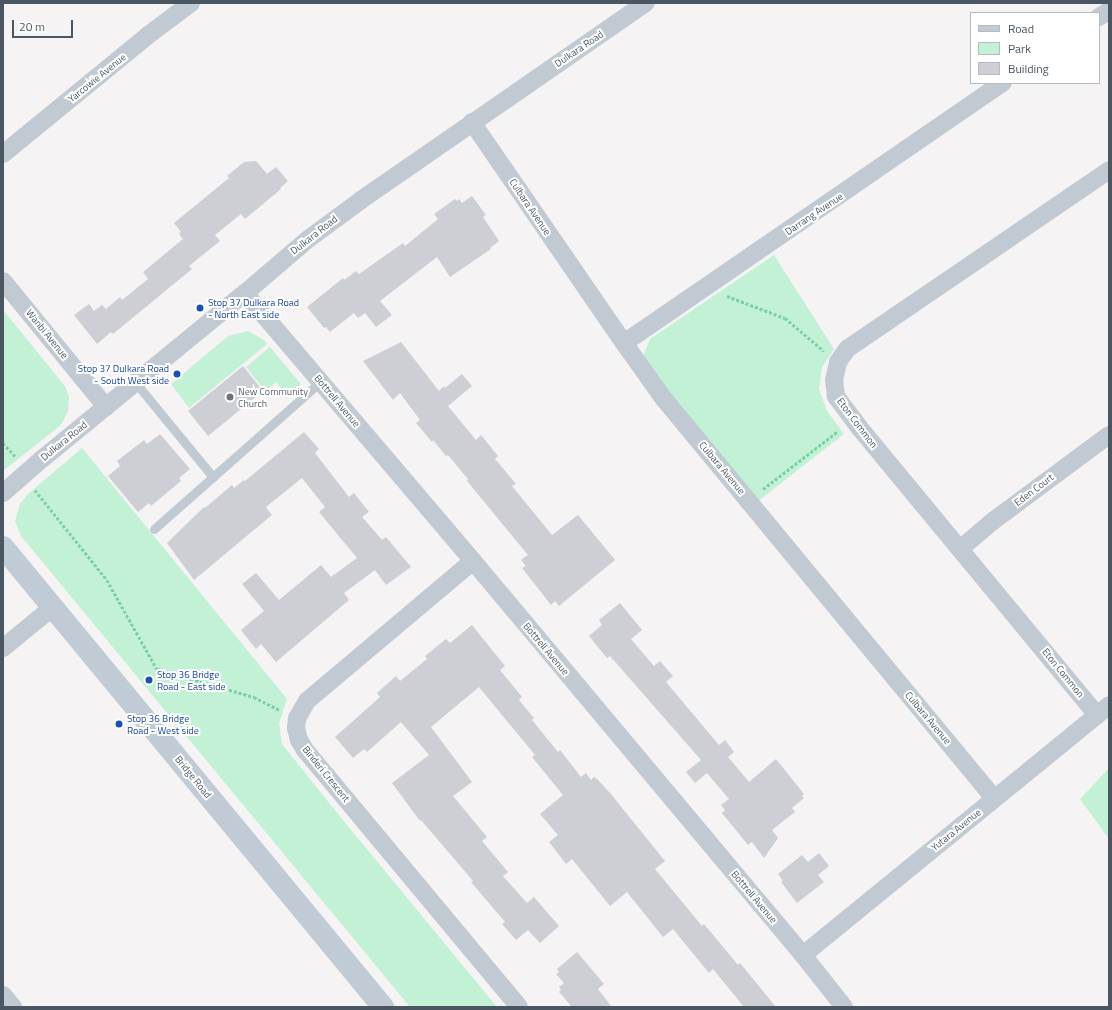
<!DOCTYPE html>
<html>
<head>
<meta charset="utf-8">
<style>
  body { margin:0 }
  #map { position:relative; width:1112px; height:1010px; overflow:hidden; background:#f5f3f3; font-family:"Titillium Web",sans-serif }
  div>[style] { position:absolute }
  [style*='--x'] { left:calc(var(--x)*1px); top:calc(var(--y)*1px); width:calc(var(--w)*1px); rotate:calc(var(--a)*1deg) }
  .green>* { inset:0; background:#c3f1d5 }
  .building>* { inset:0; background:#cdcfd5 }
  .path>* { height:2.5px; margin-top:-1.25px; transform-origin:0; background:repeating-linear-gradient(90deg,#7ad0a6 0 3px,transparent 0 5px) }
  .service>* { height:9px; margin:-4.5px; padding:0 4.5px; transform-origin:4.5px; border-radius:4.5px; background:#c1cad2 }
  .minor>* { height:18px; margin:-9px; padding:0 9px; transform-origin:9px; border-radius:9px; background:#c1cad2 }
  .secondary>* { height:22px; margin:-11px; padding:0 11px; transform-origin:11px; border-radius:11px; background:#c1cbd6 }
  .dots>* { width:11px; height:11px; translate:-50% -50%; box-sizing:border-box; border:2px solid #fff; border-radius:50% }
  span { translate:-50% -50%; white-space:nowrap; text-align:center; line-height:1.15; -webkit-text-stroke:4px #fff; paint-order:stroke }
  .street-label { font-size:10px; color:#4a5661 }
  .transit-label { font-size:10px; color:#164399 }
  .left { translate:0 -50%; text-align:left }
  .right { translate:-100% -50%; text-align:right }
  .worship-label { font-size:10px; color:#5b616d }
  .frame { position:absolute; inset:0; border:4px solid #4a5661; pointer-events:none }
  .legend { position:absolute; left:970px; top:12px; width:130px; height:72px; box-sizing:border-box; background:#fff; border:1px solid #b7bbc0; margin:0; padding:5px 7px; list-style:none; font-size:12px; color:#4a5661 }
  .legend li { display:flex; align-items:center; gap:8px; height:20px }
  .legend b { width:20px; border:1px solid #b7bbc0 }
  .scale { position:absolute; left:12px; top:20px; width:61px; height:18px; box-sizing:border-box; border:2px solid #4a5661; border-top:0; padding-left:5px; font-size:12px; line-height:14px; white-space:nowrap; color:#4a5661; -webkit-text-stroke:3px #fff; paint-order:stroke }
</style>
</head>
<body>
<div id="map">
  <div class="green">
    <div style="clip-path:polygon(774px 255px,834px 349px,822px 367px,819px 389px,827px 411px,844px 434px,757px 502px,649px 370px,644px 354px,650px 339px)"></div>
    <div style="clip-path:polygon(3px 310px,65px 386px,69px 397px,68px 411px,61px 425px,3px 471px)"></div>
    <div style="clip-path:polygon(248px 331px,264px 340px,267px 344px,189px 408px,171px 384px,228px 336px)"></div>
    <div style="clip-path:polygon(270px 347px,301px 384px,287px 395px,276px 382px,265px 391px,246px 367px)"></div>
    <div style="clip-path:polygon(82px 448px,287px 699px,279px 723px,282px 744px,338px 814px,497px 1007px,410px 1007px,21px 536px,15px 521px,20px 504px,28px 494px)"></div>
    <div style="clip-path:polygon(1109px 768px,1109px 839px,1080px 799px)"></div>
  </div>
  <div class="building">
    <div style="clip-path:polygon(256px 161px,267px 174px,276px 167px,288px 181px,280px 188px,281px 189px,245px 219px,241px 214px,215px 235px,220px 241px,189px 266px,192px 269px,113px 334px,111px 332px,97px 344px,74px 315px,89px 304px,94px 311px,102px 305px,106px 309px,120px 297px,122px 300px,148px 279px,143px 272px,183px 239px,179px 234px,181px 232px,174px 223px,229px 178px,227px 176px,244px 162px)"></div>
    <div style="clip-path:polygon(472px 196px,486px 215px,483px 217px,499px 241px,490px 248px,491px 249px,450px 277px,437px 257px,380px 301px,392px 315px,376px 327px,365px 313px,358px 318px,354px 313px,330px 332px,326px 327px,324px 328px,307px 307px,343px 278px,344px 280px,356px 271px,359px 274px,403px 243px,405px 246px,438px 219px,434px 214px,455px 199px,457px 201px,459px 199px,462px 203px)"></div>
    <div style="clip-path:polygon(401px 342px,439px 391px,444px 386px,445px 388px,462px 374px,472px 386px,448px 406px,476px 440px,481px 435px,498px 456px,495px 459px,516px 484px,512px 486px,552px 535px,578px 515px,615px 560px,559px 606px,555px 601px,551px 605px,522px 568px,526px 566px,521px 560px,528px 555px,467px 481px,468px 479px,448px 455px,446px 456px,433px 440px,432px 442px,416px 423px,420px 420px,400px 393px,393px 400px,363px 361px)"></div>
    <div style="clip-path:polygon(243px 366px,263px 391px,208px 436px,188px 411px)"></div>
    <div style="clip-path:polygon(304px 432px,319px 449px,315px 453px,349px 497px,354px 493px,369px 512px,362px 517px,382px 540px,386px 537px,411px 567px,386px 585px,375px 570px,344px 593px,349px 600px,276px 662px,261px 644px,256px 649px,241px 630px,264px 611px,242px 584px,256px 573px,279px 600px,321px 565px,331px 577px,357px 558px,319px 512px,325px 507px,302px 478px,266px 507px,272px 515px,194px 580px,167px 543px,204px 507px,205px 508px,232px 485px,234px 488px,244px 480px,245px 481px)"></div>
    <div style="clip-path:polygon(160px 434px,190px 469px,179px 478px,181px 481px,151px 506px,149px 503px,138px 512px,108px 476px,120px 466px,117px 461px,144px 440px,147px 444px)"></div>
    <div style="clip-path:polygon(620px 603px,642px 630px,631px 639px,654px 666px,660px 661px,673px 676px,666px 682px,719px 745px,725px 740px,734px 752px,728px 757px,749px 782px,776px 759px,804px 794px,802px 796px,804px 798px,792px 808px,795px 812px,772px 830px,778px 838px,764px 858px,752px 842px,748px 845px,722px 813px,725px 810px,721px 805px,729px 799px,707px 773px,695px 783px,686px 772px,701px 760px,610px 656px,607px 658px,589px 636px,602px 625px,599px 620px)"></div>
    <div style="clip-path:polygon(472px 625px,505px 666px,500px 670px,522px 697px,519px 700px,534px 718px,532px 720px,558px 752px,560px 750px,581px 777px,586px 773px,591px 780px,594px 777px,597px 779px,610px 793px,665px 861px,655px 869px,702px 926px,704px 924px,738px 965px,740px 963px,776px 1007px,744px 1007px,713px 969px,709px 973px,673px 929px,663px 937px,627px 892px,610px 906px,572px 859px,566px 864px,549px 842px,558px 835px,540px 814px,563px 795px,532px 757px,535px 755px,479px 687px,431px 727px,472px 782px,453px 796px,487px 837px,482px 841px,508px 872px,503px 876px,527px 903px,534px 897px,559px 926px,540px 943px,528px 930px,516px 940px,502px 924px,505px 922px,471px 882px,473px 881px,421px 820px,420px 821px,392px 783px,429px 755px,401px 722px,367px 752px,364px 749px,353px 758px,335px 737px,380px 697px,377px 693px,396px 676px,400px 681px,427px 659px,425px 656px,446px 639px,450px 643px)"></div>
    <div style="clip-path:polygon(819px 853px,829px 866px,818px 875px,824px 882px,797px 903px,781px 882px,783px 881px,778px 874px,802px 855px,808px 862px)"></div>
    <div style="clip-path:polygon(577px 952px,604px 984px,598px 989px,612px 1007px,572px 1007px,559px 992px,561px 990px,559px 987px,564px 983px,556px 974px,559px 972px,557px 969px)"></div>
  </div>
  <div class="path">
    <div style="--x:727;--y:296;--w:62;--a:20.8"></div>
    <div style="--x:785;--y:318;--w:51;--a:40.2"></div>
    <div style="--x:3;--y:443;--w:19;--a:47"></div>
    <div style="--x:763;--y:489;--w:95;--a:-37.7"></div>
    <div style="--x:35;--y:490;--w:115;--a:51.3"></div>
    <div style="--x:107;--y:580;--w:102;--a:60.7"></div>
    <div style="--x:157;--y:669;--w:101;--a:16.1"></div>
    <div style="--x:254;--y:697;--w:29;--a:27"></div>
  </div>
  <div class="service">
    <div style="--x:135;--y:382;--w:123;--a:50.6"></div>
    <div style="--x:154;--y:529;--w:223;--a:-41.5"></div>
  </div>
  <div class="minor">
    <div style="--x:1099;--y:17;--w:12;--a:-31"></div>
    <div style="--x:472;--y:122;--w:268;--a:55.5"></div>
    <div style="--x:624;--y:343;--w:69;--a:54.5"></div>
    <div style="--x:664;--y:399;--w:518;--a:50.41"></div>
    <div style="--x:3;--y:154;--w:186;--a:-39.3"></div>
    <div style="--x:147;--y:36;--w:55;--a:-36.9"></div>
    <div style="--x:3;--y:281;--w:163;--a:50.7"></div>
    <div style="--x:245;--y:293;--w:352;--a:49.6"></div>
    <div style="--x:473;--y:561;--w:514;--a:50.05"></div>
    <div style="--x:803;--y:955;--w:66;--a:51.7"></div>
    <div style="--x:624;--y:343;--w:460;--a:-34.5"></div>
    <div style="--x:3;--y:493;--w:52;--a:-41.1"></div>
    <div style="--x:42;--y:459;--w:262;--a:-39.3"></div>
    <div style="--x:245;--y:293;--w:82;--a:-40.5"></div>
    <div style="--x:307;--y:240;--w:67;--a:-36.5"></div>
    <div style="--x:361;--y:200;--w:346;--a:-34.7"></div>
    <div style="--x:960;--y:549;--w:43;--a:-40.3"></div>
    <div style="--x:993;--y:521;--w:144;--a:-36.6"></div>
    <div style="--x:473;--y:561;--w:217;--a:139.9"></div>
    <div style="--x:307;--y:701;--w:20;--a:120"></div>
    <div style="--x:297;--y:718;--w:10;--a:96"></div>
    <div style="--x:296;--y:728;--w:12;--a:76"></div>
    <div style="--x:299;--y:740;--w:12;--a:59"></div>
    <div style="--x:305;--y:750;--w:334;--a:50.2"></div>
    <div style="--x:3;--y:648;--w:65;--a:-39.4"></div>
    <div style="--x:1097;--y:715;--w:374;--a:-129.6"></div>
    <div style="--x:859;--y:427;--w:39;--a:-127"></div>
    <div style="--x:836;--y:396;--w:16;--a:-97"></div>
    <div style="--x:834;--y:380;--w:18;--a:-77"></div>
    <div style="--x:838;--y:362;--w:16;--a:-55"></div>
    <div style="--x:847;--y:349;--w:317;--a:-34.3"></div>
    <div style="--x:803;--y:955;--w:395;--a:-39.2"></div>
    <div style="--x:3;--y:995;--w:16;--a:50"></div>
  </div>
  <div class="secondary">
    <div style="--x:3;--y:547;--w:597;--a:50.44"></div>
  </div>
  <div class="dots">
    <div style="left:200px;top:308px;background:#1a4fb4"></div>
    <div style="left:177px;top:374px;background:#1a4fb4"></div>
    <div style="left:230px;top:397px;background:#6b7280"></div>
    <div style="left:149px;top:680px;background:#1a4fb4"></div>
    <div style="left:119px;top:724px;background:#1a4fb4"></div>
  </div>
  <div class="street-label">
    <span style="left:579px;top:49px;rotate:-34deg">Dulkara Road</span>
    <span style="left:97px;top:78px;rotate:-39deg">Yarcowie Avenue</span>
    <span style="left:530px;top:207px;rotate:56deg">Culbara Avenue</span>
    <span style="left:814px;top:214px;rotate:-34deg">Darrang Avenue</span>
    <span style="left:314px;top:235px;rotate:-38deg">Dulkara Road</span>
    <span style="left:47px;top:334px;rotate:51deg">Wanbi Avenue</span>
    <span style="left:337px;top:401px;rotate:50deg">Bottrell Avenue</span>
    <span style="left:857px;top:423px;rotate:53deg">Eton Common</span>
    <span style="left:64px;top:441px;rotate:-39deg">Dulkara Road</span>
    <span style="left:722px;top:468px;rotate:50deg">Culbara Avenue</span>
    <span style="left:1034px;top:490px;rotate:-37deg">Eden Court</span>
    <span style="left:546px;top:649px;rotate:50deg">Bottrell Avenue</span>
    <span style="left:1063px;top:673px;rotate:51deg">Eton Common</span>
    <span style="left:928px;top:718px;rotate:50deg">Culbara Avenue</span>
    <span style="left:326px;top:774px;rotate:51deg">Binderi Crescent</span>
    <span style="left:193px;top:777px;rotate:51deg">Bridge Road</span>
    <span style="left:956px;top:830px;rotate:-39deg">Yutara Avenue</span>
    <span style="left:754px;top:897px;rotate:50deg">Bottrell Avenue</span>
  </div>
  <div class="transit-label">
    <span class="left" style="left:208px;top:308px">Stop 37 Dulkara Road<br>- North East side</span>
    <span class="right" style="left:169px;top:374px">Stop 37 Dulkara Road<br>- South West side</span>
    <span class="left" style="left:157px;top:680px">Stop 36 Bridge<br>Road - East side</span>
    <span class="left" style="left:127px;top:724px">Stop 36 Bridge<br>Road - West side</span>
  </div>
  <div class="worship-label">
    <span class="left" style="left:238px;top:397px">New Community<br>Church</span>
  </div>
  <div class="frame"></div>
  <ul class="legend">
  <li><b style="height:5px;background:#c1cbd6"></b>Road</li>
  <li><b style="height:11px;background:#c3f1d5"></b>Park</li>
  <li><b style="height:11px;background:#cdcfd5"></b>Building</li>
  </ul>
  <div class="scale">20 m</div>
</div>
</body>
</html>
